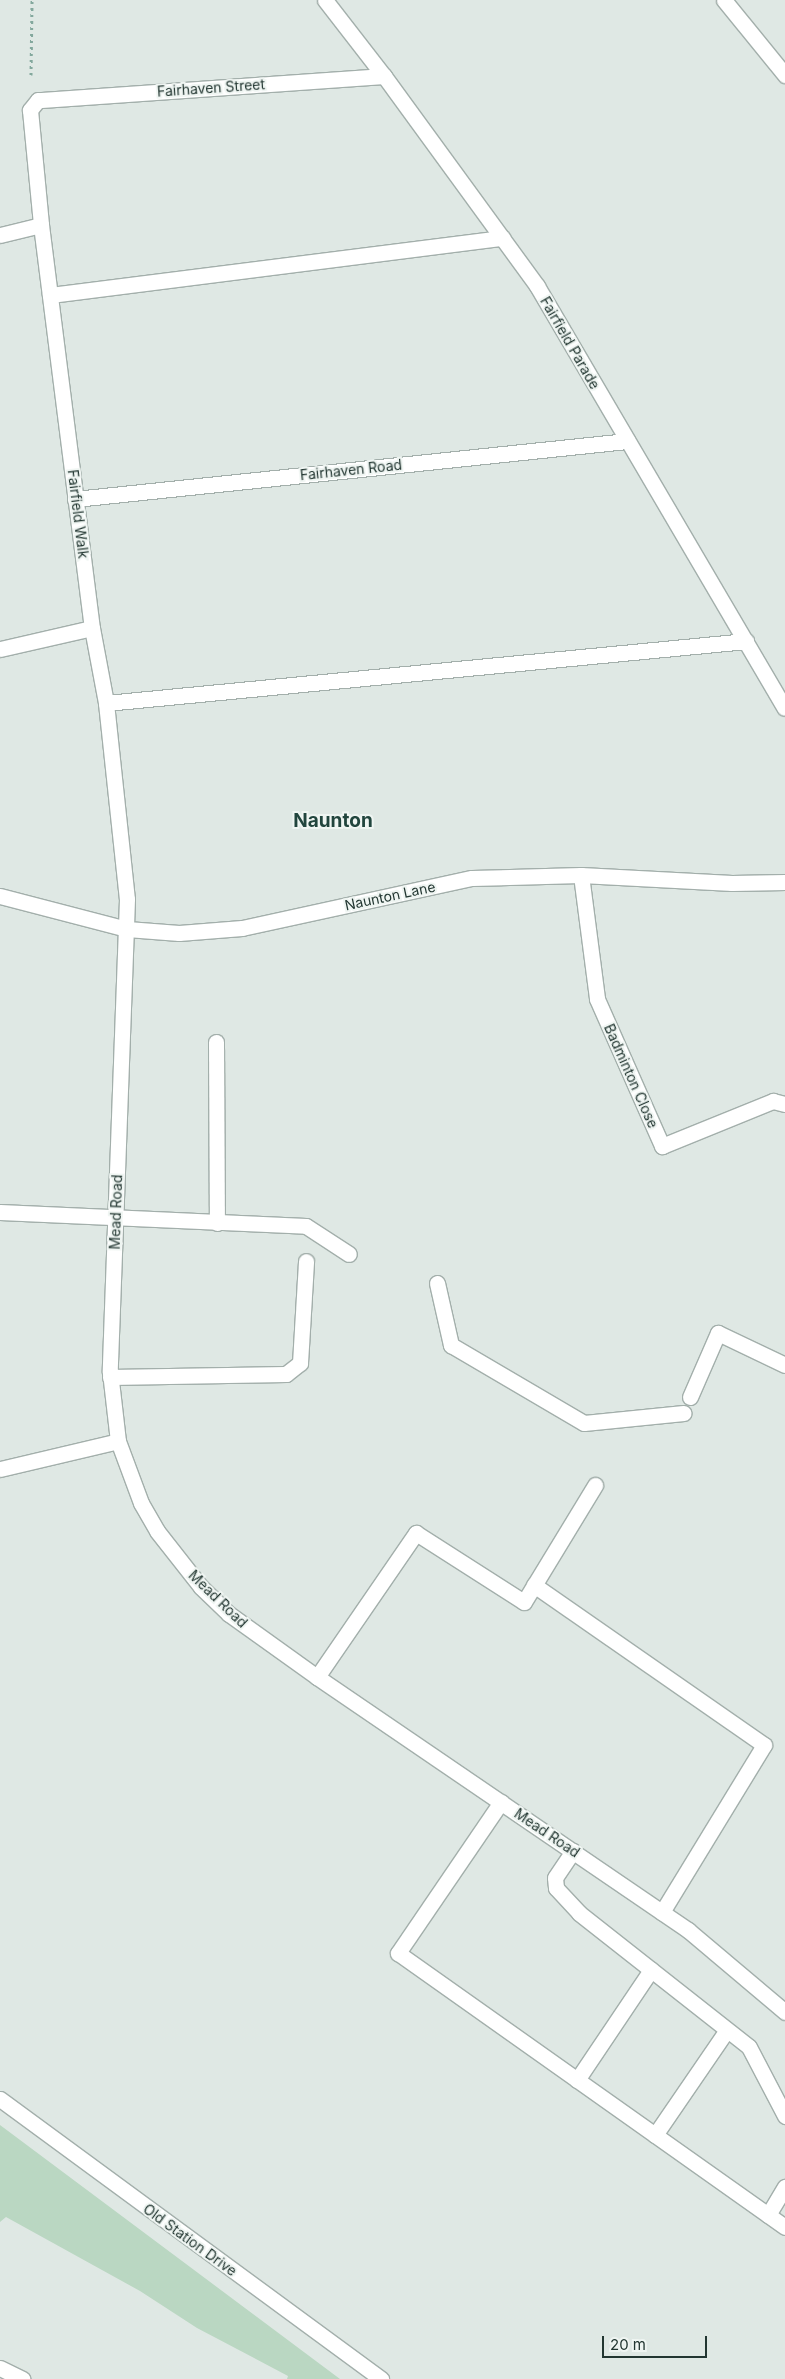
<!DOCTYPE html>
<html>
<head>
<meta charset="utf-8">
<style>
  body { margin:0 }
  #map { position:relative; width:785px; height:2379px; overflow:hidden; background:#dfe8e4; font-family:Inter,sans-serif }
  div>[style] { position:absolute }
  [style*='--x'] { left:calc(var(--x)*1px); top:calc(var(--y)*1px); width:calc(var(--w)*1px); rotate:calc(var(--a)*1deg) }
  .green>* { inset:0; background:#bad7c2 }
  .path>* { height:3px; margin-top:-1.5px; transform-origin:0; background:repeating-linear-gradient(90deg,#83a89d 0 2.5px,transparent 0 6.5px) }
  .roads { filter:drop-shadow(1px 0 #a3afab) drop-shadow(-1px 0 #a3afab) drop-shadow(0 1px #a3afab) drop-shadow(0 -1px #a3afab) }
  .lane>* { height:15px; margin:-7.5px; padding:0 7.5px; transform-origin:7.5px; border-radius:7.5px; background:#fff }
  .street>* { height:15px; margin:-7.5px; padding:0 7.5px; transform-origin:7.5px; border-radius:7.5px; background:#fff }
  span { translate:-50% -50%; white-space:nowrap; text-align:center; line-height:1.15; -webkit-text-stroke:4px #eff5f2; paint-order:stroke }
  .street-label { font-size:14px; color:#223631 }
  .district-label { font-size:19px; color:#21453d; font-weight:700 }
  .scale { position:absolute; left:602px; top:2336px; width:105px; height:22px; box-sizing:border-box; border:2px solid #223631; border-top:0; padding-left:6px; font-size:15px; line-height:18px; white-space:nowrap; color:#223631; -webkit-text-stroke:4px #eff5f2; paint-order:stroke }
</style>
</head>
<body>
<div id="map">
  <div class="green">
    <div style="clip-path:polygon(0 2125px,340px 2379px,287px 2379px,288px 2376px,197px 2328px,140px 2291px,6px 2217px,0 2222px)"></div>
  </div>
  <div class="path">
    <div style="--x:31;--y:75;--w:75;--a:-89.2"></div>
  </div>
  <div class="roads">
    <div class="lane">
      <div style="--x:50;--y:295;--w:456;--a:-7.2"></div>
      <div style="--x:106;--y:703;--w:643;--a:-5.53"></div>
      <div style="--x:216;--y:1042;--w:181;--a:89.7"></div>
      <div style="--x:0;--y:1212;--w:306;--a:2.6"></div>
      <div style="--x:306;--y:1226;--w:51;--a:33.1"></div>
      <div style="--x:437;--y:1283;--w:64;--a:77.3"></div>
      <div style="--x:451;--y:1345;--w:154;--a:30.4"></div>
      <div style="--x:584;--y:1423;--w:100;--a:-5.7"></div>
      <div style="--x:110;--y:1377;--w:176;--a:-1"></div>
      <div style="--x:286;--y:1374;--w:18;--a:-38"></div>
      <div style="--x:300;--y:1363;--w:102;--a:-86.6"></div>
      <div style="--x:690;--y:1397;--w:70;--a:-66.4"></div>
      <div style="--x:718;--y:1333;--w:74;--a:25.5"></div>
      <div style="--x:534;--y:1585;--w:280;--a:34.8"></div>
      <div style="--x:764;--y:1745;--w:196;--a:121.4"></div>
      <div style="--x:317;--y:1677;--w:175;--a:-55.5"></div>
      <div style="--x:416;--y:1533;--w:128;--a:32.6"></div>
      <div style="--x:524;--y:1602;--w:137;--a:-58.7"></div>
      <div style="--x:501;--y:1802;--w:183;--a:124.3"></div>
      <div style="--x:398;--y:1953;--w:474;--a:35.3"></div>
      <div style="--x:573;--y:1851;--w:32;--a:124"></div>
      <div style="--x:555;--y:1878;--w:10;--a:84"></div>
      <div style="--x:556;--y:1888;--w:34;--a:47"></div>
      <div style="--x:579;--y:1913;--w:216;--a:38.2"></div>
      <div style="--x:749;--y:2047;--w:78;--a:62.4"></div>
      <div style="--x:577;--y:2080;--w:133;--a:-56.1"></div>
      <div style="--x:655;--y:2135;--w:127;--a:-55.6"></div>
      <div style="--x:768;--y:2215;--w:33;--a:-59"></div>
    </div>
    <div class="street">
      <div style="--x:325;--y:0;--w:96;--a:52.2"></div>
      <div style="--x:384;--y:76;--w:260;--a:53.9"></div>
      <div style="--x:537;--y:286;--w:489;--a:59.6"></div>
      <div style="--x:724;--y:0;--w:97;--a:50.9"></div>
      <div style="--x:384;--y:76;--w:347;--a:176"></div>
      <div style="--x:38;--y:100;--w:13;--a:129"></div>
      <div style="--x:30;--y:110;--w:116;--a:84.5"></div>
      <div style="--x:41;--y:225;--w:406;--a:82.8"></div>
      <div style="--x:92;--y:628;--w:76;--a:79.4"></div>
      <div style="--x:106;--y:703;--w:197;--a:83.9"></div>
      <div style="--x:127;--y:899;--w:473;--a:92.1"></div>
      <div style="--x:110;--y:1372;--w:69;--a:83.4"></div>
      <div style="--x:118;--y:1441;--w:66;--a:69.6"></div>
      <div style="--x:141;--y:1503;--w:32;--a:60"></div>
      <div style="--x:157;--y:1531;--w:71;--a:51.8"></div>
      <div style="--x:201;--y:1587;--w:39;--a:44"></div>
      <div style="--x:229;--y:1614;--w:108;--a:35.6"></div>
      <div style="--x:317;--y:1677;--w:449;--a:34.3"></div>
      <div style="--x:688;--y:1930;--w:127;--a:40.2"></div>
      <div style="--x:0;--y:235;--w:42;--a:-13.7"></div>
      <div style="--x:75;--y:499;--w:555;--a:-6"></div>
      <div style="--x:0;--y:649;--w:94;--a:-12.9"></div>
      <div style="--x:581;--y:875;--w:125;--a:82.6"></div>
      <div style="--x:597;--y:999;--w:161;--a:66.1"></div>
      <div style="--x:662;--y:1146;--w:120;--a:-22.1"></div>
      <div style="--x:773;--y:1101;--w:12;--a:14"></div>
      <div style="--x:0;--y:896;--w:131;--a:14.6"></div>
      <div style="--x:127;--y:929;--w:52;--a:4.4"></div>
      <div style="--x:179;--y:933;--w:63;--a:-4.5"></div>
      <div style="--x:242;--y:928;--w:235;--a:-12.3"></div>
      <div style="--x:472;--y:878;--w:109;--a:-1.6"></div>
      <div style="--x:581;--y:875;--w:151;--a:3"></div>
      <div style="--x:732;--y:883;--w:53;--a:-1.1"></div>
      <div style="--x:0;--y:1469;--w:121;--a:-13.3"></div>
      <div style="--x:0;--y:2099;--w:473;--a:36.3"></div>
      <div style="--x:0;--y:2368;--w:25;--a:26"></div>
    </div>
  </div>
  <div class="street-label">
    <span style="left:211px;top:88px;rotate:-4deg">Fairhaven Street</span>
    <span style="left:570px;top:343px;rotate:60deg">Fairfield Parade</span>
    <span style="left:351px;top:470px;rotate:-6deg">Fairhaven Road</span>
    <span style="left:78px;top:514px;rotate:83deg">Fairfield Walk</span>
    <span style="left:390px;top:896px;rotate:-12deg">Naunton Lane</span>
    <span style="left:631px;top:1076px;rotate:66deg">Badminton Close</span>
    <span style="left:116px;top:1212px;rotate:-88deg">Mead Road</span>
    <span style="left:218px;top:1599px;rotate:44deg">Mead Road</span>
    <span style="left:547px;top:1833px;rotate:34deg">Mead Road</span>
    <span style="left:190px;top:2240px;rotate:36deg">Old Station Drive</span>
  </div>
  <div class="district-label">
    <span style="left:333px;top:821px">Naunton</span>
  </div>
  <div class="scale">20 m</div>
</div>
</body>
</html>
